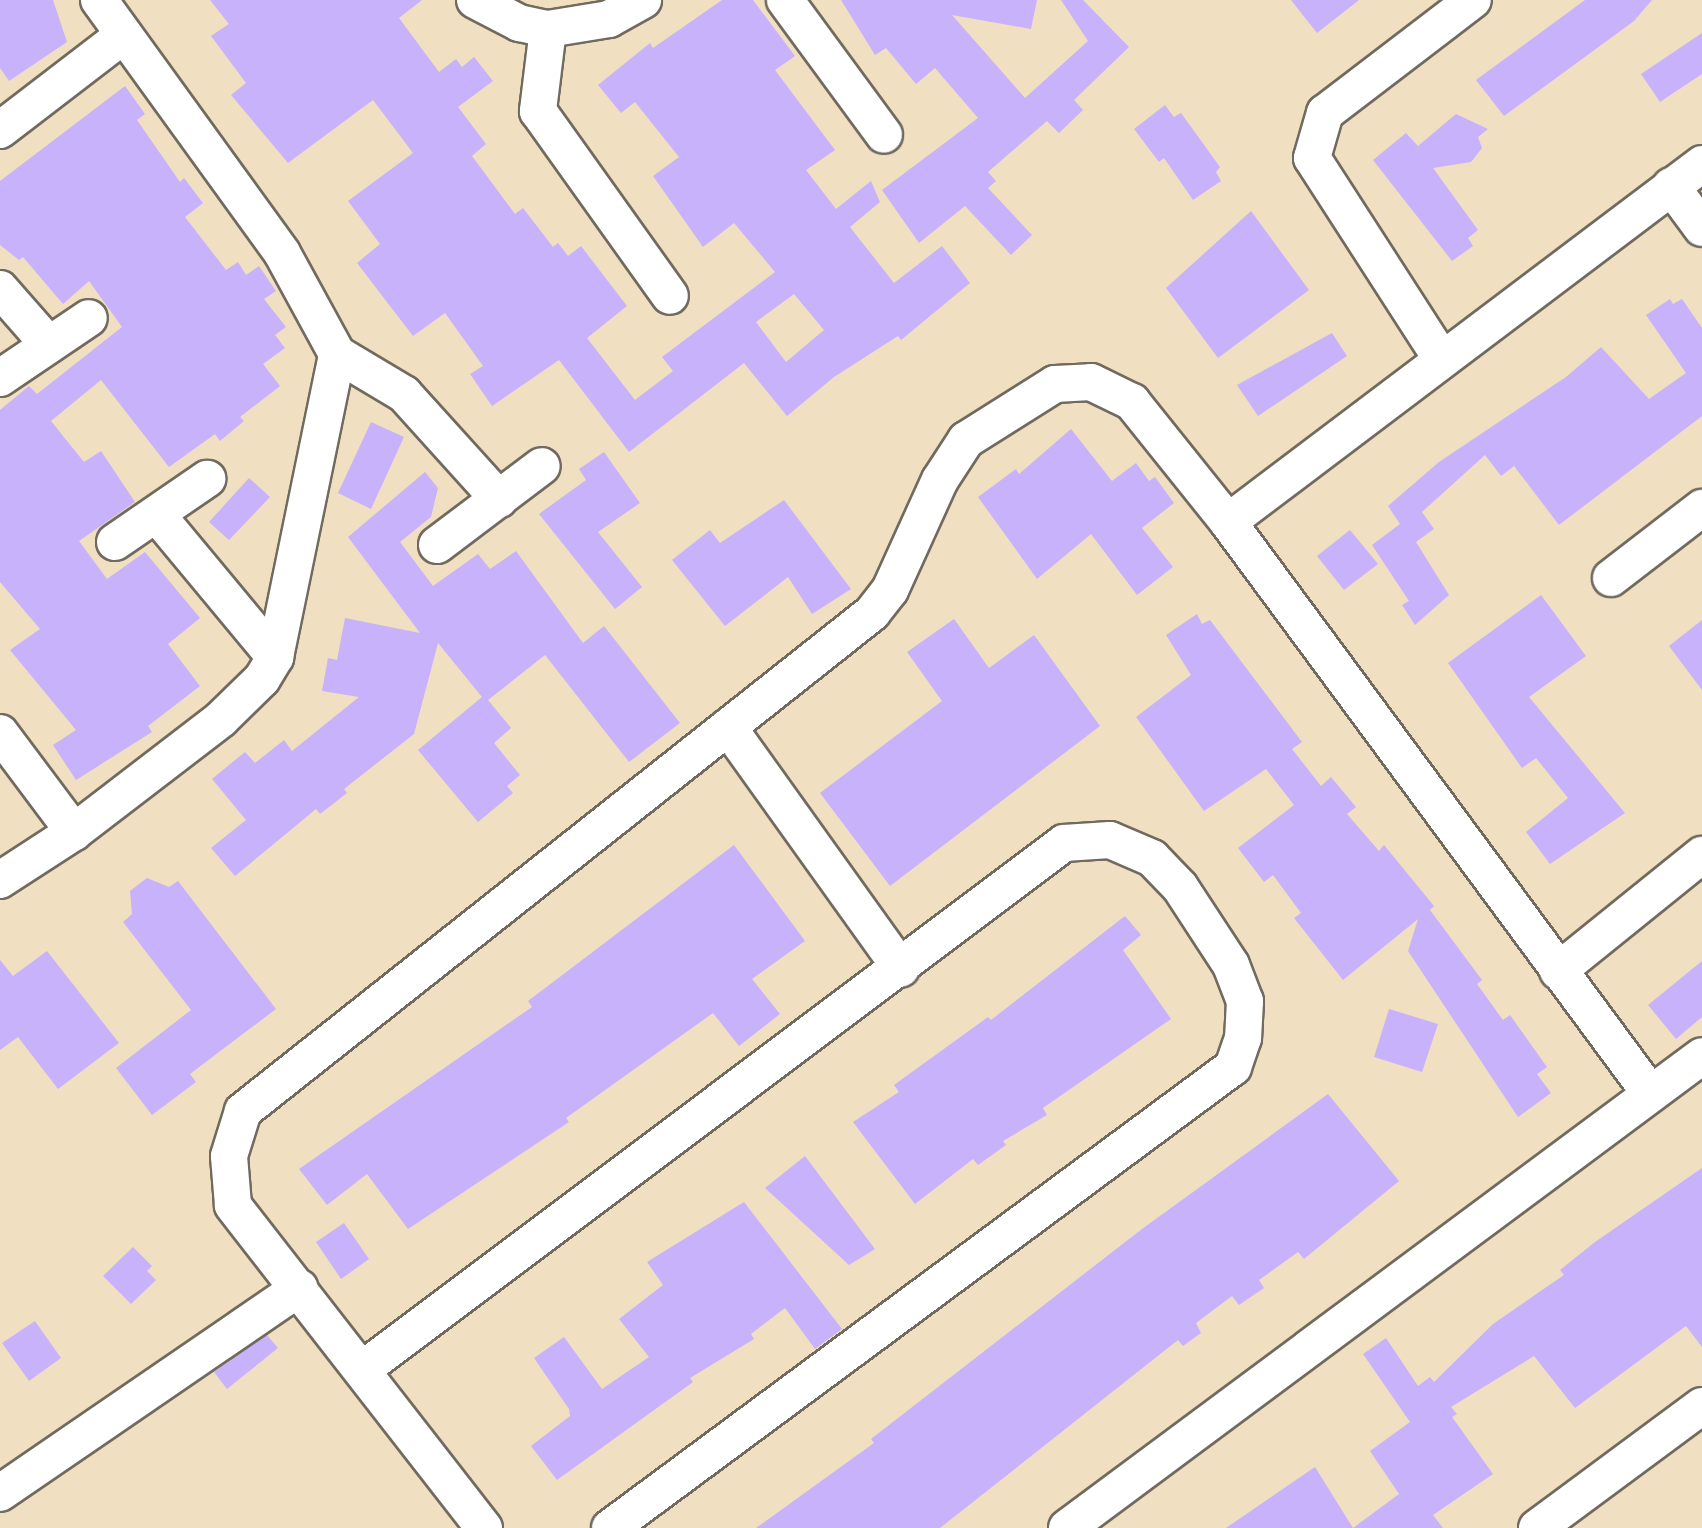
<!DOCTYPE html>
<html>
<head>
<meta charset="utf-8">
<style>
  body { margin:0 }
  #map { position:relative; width:1702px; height:1528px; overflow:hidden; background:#f0dfc0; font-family:Pangolin,sans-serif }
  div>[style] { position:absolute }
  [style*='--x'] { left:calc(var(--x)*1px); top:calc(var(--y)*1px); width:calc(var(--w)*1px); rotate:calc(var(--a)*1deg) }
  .building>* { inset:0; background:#c8b2fc }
  .roads { filter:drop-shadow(2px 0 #706a5f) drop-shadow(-2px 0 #706a5f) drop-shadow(0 2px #706a5f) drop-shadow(0 -2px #706a5f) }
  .minor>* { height:36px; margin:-18px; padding:0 18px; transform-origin:18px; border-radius:18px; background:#fff }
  span { translate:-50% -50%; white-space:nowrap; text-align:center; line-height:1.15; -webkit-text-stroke:8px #f7f3e8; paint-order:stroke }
</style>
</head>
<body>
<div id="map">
  <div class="building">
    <div style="clip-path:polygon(0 0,53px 0,67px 42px,9px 81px,0 68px)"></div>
    <div style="clip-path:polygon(evenodd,210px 0,422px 0,399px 18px,439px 72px,456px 59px,462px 67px,474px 57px,493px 81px,458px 107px,486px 144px,472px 156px,515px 214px,523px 208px,553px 247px,558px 243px,568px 256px,581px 246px,627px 306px,587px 338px,635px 400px,673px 371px,662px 357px,775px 272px,734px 223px,703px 247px,653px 176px,679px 157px,635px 102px,621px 113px,598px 85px,650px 43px,653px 48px,722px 0,753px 0,795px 56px,775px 70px,835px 150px,806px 170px,836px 209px,871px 181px,880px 202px,850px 227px,894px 283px,942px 246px,970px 283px,901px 340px,898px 336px,834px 377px,787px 416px,744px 363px,629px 452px,559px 360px,492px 406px,470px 374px,483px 366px,445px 313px,413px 336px,357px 263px,380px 244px,348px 201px,413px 153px,373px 100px,288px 163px,231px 95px,246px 83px,211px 36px,229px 24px,210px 0,794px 294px,824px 330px,786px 362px,756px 322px,794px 294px)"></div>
    <div style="clip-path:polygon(841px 0,1037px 0,1031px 29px,952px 15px,1025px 98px,1088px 41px,1061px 0,1083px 0,1129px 47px,1074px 100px,1083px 110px,1059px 133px,1047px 121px,988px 172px,996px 181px,988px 188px,1032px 235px,1011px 255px,965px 206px,919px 243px,882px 190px,978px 118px,935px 68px,916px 84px,886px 48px,875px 55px)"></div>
    <div style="clip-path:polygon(1291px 0,1359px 0,1317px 33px)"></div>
    <div style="clip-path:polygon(1585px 0,1652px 0,1634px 21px,1504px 116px,1476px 80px)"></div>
    <div style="clip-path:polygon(1702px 33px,1702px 74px,1660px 102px,1641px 74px)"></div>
    <div style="clip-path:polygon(125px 86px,145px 114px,137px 120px,180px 182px,184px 178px,203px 203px,185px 217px,226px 270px,238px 262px,246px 275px,259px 266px,276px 291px,264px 299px,286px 327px,275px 335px,285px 348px,263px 364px,280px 386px,240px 417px,244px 421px,220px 441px,215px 434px,169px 467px,101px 380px,51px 421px,84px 462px,101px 451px,135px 502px,79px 541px,107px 579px,145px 552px,200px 618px,168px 644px,200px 686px,148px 726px,152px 732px,76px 780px,53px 745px,76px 730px,10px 650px,40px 629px,0 582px,0 410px,29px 386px,37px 394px,122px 327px,89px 281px,63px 304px,23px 257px,19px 260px,0 245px,0 181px)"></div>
    <div style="clip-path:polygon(1165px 105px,1174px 117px,1181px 113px,1220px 167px,1216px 172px,1221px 181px,1193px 200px,1164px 158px,1159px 162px,1134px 129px)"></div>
    <div style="clip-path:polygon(1456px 114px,1488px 129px,1478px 137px,1482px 148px,1471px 162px,1433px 168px,1478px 230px,1468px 238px,1473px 246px,1452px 261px,1373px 160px,1406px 133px,1418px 146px)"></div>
    <div style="clip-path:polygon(1251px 211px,1309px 290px,1218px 358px,1166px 288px)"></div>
    <div style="clip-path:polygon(1670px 299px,1673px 304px,1682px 299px,1702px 328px,1702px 416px,1559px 525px,1514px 466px,1501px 476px,1485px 455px,1422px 512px,1434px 529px,1416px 542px,1449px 595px,1415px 625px,1402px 605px,1409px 601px,1372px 545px,1400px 524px,1388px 506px,1439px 462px,1566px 377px,1601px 347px,1649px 399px,1686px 373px,1646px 315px)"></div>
    <div style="clip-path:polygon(1332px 333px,1347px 356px,1258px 416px,1237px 385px)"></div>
    <div style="clip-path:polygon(371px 422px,404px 437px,371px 509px,338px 493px)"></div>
    <div style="clip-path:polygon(1071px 429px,1112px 481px,1136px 463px,1149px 481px,1155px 477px,1174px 503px,1142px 528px,1173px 567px,1137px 595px,1091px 534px,1037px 579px,978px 497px,1016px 469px,1019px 474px)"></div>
    <div style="clip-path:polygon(604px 452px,640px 503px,598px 532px,642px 587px,615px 609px,539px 514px,586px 480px,579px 469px)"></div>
    <div style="clip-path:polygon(425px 472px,438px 488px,431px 517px,400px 542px,433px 586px,478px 554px,490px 569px,516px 551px,583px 643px,604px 626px,680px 723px,629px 762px,545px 655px,488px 700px,511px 728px,494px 743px,520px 775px,507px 786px,513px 793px,478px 822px,418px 750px,482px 697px,438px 643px,414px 734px,344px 789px,347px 793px,320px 814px,316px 809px,235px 876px,211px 848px,246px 820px,212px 779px,245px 752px,255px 763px,284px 740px,292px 751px,359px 697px,322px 691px,328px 658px,337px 660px,345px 618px,420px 633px,348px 537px)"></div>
    <div style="clip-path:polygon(249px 478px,270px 497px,229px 540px,209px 522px)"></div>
    <div style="clip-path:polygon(784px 500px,851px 589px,812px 614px,788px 577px,725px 626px,672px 560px,710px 530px,720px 543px)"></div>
    <div style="clip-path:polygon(1350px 530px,1378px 564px,1344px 590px,1317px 556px)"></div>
    <div style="clip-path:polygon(1541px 595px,1586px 656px,1529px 697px,1625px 813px,1550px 864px,1526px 832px,1568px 798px,1536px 758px,1522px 768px,1448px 663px)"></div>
    <div style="clip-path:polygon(1197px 614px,1202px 624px,1210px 620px,1302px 742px,1292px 749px,1321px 786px,1331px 777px,1356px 807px,1347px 814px,1379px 851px,1384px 845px,1434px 906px,1430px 910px,1482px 980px,1477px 984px,1503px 1020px,1510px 1015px,1547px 1067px,1537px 1074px,1551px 1093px,1518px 1117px,1408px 951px,1418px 919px,1343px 980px,1294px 918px,1301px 913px,1273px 875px,1264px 882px,1238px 848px,1294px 805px,1266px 769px,1204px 811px,1136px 717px,1191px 675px,1166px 635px)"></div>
    <div style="clip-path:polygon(954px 619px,989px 668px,1034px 635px,1100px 726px,890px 886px,820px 793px,942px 701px,907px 652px)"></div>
    <div style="clip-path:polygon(1702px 620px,1702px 690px,1669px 646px)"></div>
    <div style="clip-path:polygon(734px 845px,805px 941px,752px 979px,780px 1014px,739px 1046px,713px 1013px,566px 1118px,569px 1122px,408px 1229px,367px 1174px,327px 1205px,299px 1169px,532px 1007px,528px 1001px)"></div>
    <div style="clip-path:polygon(147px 878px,169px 887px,178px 881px,276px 1009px,190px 1074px,196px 1082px,152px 1115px,116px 1068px,191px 1010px,123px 922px,132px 914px,130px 891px)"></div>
    <div style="clip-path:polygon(1125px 916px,1141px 935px,1123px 950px,1171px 1019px,1043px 1108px,1047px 1115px,1003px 1141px,1006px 1145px,978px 1165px,973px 1159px,915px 1204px,853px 1122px,899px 1092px,894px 1085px,988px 1017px,991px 1020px)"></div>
    <div style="clip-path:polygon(47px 951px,119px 1043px,58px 1089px,18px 1037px,0 1050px,0 960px,13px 976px)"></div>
    <div style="clip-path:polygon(1702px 961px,1702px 1017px,1676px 1039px,1648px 1005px)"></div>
    <div style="clip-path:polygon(1389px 1009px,1438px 1024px,1422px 1072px,1374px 1057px)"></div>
    <div style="clip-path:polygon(1328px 1094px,1399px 1181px,1304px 1259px,1298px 1252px,1259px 1280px,1264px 1288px,1239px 1305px,1232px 1296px,1196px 1323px,1201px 1333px,1183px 1346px,1178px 1340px,940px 1528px,756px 1528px,874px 1443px,871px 1439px,1142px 1229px)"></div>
    <div style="clip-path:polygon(805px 1156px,875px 1249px,849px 1265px,765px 1188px)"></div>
    <div style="clip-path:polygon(1702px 1168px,1702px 1347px,1686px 1326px,1575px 1408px,1534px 1356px,1451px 1407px,1457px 1414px,1452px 1417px,1493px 1474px,1433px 1515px,1443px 1528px,1226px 1528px,1315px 1467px,1353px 1528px,1399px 1494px,1370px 1451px,1410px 1422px,1363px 1354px,1386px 1338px,1418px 1386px,1430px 1377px,1434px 1382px,1493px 1324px,1564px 1275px,1560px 1270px,1595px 1242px)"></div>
    <div style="clip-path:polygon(744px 1202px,842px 1329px,815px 1349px,785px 1308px,751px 1334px,754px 1339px,690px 1378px,693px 1382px,557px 1480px,531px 1446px,570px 1416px,569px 1409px,534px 1358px,564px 1337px,602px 1389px,649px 1357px,619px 1319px,663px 1285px,647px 1262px)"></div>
    <div style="clip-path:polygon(344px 1223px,369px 1259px,341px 1279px,316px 1242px)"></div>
    <div style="clip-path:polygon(133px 1247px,152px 1266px,147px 1271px,156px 1280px,131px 1304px,103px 1276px)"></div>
    <div style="clip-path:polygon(35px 1321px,61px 1358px,29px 1381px,2px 1343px)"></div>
    <div style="clip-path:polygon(267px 1335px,278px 1348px,227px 1389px,214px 1372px)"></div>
  </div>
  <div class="roads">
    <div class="minor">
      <div style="--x:99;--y:0;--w:312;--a:54.1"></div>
      <div style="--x:282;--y:253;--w:115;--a:61.4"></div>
      <div style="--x:337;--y:354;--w:78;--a:30.8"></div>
      <div style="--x:404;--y:394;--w:142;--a:47.9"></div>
      <div style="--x:475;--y:0;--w:50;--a:27.6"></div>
      <div style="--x:519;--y:23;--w:30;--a:12"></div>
      <div style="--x:548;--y:29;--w:62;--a:-9.3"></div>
      <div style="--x:609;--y:19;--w:39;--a:-29"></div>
      <div style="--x:785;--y:0;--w:167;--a:53.7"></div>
      <div style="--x:548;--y:29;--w:83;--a:97"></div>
      <div style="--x:538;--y:111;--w:227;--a:54.5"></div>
      <div style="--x:0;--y:130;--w:156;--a:-37.5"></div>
      <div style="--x:1671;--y:186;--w:52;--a:53.6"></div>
      <div style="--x:0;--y:289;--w:74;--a:48.8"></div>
      <div style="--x:1441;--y:358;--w:238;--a:-122.8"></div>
      <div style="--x:1312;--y:158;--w:47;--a:-73.9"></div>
      <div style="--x:1325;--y:113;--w:186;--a:-37.4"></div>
      <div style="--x:0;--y:378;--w:107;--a:-34"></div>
      <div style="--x:157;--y:515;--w:185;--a:50.3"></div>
      <div style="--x:1228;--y:522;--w:594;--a:-37.06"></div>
      <div style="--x:115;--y:542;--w:112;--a:-34.4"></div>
      <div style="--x:437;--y:545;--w:131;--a:-37"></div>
      <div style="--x:1611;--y:578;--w:115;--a:-37.6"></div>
      <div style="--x:728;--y:727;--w:297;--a:54.4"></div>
      <div style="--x:0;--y:733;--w:124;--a:53.2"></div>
      <div style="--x:0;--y:880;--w:88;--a:-33"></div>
      <div style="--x:74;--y:832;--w:185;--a:-37.5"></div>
      <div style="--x:221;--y:719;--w:57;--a:-44.3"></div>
      <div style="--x:262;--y:679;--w:26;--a:-59"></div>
      <div style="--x:275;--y:657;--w:309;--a:-78.4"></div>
      <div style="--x:1558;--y:971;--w:185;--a:-38.9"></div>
      <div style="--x:363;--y:1369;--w:876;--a:-36.88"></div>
      <div style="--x:1064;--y:843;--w:46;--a:-3.7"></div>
      <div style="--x:1110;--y:840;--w:46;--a:23.2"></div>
      <div style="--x:1152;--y:858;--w:40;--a:46"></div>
      <div style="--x:1180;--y:887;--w:93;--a:56.8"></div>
      <div style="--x:1231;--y:965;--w:39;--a:69"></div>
      <div style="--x:1245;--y:1001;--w:37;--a:93"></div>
      <div style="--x:1243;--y:1038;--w:31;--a:109"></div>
      <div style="--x:1233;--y:1067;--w:775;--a:143.5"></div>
      <div style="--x:0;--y:1493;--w:363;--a:-34.4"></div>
      <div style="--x:484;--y:1528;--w:409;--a:-127.9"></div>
      <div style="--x:233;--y:1205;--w:49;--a:-94.7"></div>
      <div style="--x:229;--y:1156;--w:47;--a:-72.7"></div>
      <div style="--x:243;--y:1111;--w:802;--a:-38.37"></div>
      <div style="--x:872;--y:613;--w:29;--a:-52"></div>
      <div style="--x:890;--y:590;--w:121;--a:-65.6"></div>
      <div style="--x:940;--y:480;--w:48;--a:-57"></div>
      <div style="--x:966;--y:440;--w:105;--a:-32.2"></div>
      <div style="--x:1055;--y:384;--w:36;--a:-3"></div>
      <div style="--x:1091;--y:382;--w:46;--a:26"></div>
      <div style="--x:1132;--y:402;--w:154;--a:51.3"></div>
      <div style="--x:1228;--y:522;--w:710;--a:53.53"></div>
      <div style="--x:1067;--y:1528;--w:791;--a:-36.62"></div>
      <div style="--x:1537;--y:1528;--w:205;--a:-36.5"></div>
    </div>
  </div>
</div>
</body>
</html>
